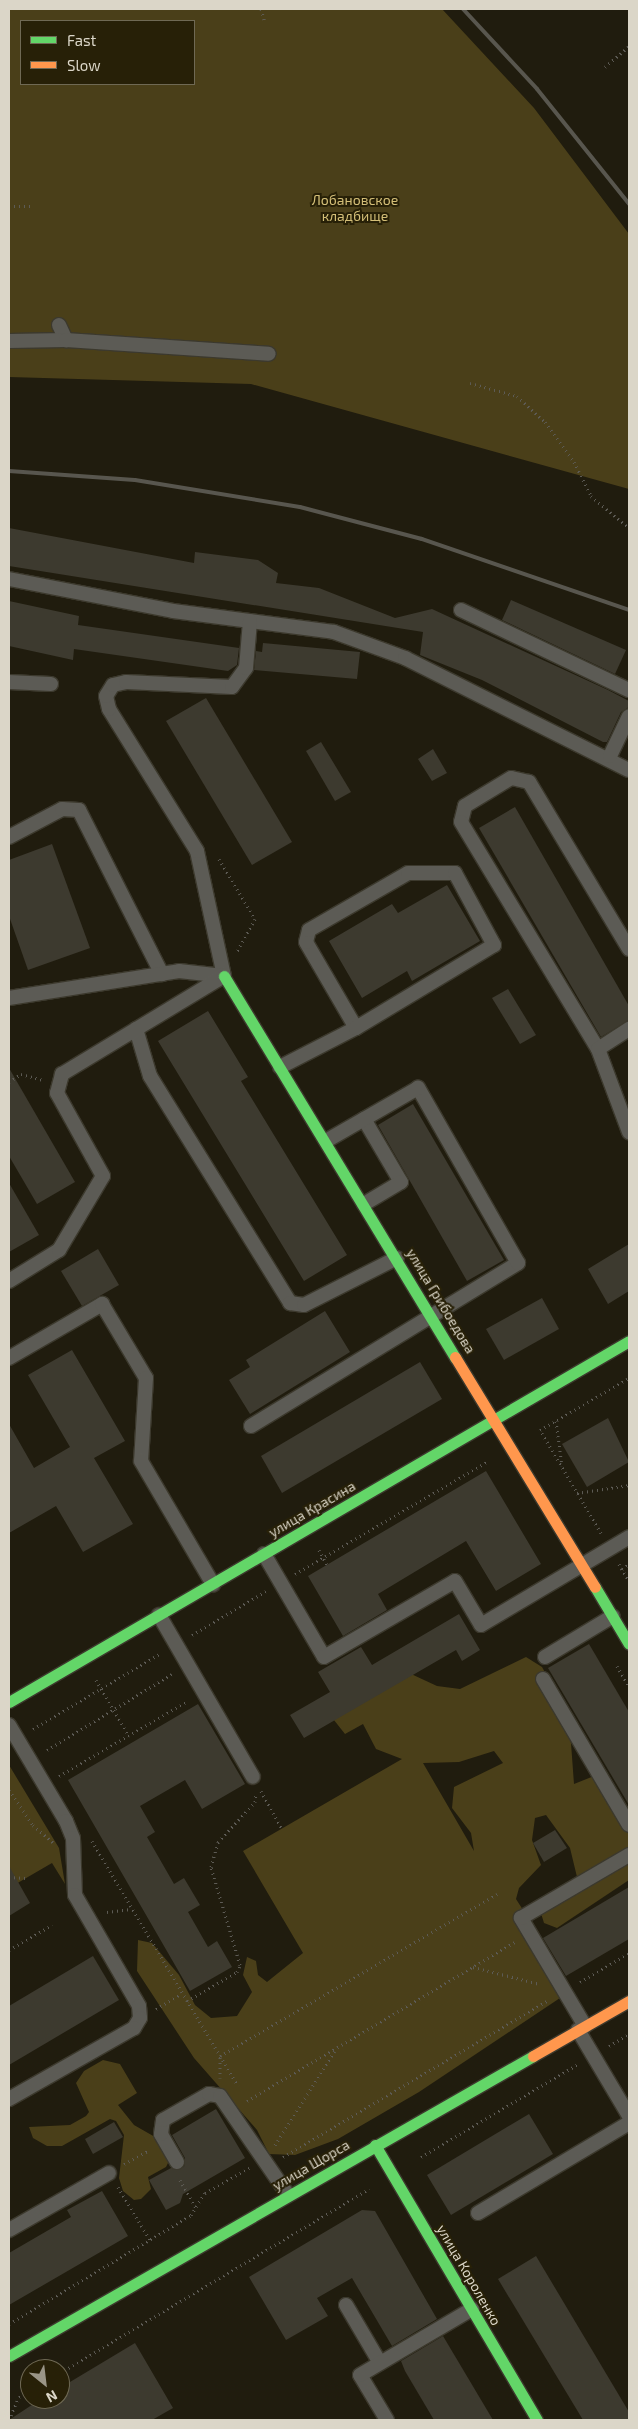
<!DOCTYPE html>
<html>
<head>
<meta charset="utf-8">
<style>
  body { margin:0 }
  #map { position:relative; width:638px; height:2429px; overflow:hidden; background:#201c0e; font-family:"Exo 2",sans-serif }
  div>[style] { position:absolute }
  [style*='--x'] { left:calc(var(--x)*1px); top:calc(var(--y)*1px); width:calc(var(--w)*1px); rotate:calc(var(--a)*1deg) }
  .green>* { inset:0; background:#4a3f19 }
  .building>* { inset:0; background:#3d3a2f }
  .path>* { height:3px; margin-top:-1.5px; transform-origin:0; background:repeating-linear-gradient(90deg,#5d5b55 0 1px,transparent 0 5px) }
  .roads { filter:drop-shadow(1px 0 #3c392d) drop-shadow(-1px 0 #3c392d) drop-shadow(0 1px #3c392d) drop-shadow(0 -1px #3c392d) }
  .lane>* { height:14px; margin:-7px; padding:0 7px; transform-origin:7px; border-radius:7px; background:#5c5b55 }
  .fast>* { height:11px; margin:-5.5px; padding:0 5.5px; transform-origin:5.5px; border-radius:5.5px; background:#63d668 }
  .slow>* { height:11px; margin:-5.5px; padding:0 5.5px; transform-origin:5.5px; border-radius:5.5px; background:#ff974d }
  .rail>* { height:4px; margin:-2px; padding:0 2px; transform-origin:2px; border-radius:2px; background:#58564e }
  span { translate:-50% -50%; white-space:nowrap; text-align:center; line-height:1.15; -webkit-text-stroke:4px #272007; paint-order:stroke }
  .park-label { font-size:14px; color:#d4bf78 }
  .street-label { font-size:14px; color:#dbd6c8 }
  .frame { position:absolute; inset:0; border:10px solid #dbd6c8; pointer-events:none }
  .legend { position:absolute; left:20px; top:20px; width:175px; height:65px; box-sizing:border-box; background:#272007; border:1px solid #6f6954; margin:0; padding:6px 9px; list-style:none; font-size:15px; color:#dbd6c8 }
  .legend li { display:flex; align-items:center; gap:10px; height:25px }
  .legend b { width:25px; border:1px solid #6f6954 }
  .north { position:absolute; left:20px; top:2359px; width:50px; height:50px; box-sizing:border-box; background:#272007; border:1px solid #6f6954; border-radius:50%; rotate:151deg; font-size:14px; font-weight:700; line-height:20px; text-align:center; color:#dbd6c8 }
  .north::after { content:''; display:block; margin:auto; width:18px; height:22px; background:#9a9587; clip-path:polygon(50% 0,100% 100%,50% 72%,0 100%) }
</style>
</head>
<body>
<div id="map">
  <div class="green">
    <div style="clip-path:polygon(evenodd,9px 9px,442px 9px,534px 108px,629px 234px,629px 489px,251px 384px,9px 377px,9px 9px,21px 21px,194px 21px,194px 84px,21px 84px,21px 21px)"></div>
    <div style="clip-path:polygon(evenodd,526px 1657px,542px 1667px,556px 1692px,571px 1743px,574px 1784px,594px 1776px,629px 1829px,629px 1880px,557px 1928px,544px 1923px,540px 1910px,577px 1877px,570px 1848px,546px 1815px,535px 1818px,532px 1840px,541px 1865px,519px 1888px,516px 1899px,539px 1935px,533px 1950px,563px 1996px,419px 2092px,338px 2139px,295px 2155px,269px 2154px,257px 2130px,194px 2058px,137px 1971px,138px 1940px,152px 1943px,179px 1975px,195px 2005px,211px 2018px,237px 2016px,252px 1992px,243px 1975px,247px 1957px,256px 1961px,258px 1975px,267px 1982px,303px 1953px,243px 1851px,402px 1759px,376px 1749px,363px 1724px,345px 1734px,326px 1710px,396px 1667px,437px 1686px,460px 1689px,526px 1657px,494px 1751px,503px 1763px,454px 1787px,452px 1808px,471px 1833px,474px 1851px,423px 1763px,459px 1762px,494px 1751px)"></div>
    <div style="clip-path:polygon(9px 1765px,59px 1848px,65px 1884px,52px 1863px,9px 1888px)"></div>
    <div style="clip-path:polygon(103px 2060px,120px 2064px,137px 2093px,118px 2105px,134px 2125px,155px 2137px,170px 2159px,166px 2167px,148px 2177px,151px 2189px,141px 2199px,134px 2200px,123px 2191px,119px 2178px,124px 2135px,116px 2121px,110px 2119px,62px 2146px,47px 2146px,33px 2138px,29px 2127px,70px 2125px,86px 2116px,89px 2112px,76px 2083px,84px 2071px)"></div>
  </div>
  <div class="building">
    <div style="clip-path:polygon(9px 528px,194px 563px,195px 552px,258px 560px,278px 573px,276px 583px,319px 588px,395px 618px,432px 609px,608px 690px,629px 701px,629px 707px,621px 712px,607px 742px,603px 742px,482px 680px,420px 655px,423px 632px,9px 566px)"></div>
    <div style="clip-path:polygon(511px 600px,626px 650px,615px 674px,502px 620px)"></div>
    <div style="clip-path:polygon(9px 601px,79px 616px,78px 625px,239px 648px,237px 665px,228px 671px,74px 649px,73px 660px,9px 646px)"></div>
    <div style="clip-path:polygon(263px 643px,360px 652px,357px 679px,254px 670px,256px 651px,262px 652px)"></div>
    <div style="clip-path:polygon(206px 698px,292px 842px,252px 865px,166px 721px)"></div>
    <div style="clip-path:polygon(321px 742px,351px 792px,335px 801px,306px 751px)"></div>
    <div style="clip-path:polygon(433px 749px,447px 773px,432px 781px,418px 759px)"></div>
    <div style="clip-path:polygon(515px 807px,629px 1006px,629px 1020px,601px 1037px,479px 828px)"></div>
    <div style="clip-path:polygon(52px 844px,90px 948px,28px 970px,9px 916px,9px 860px)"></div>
    <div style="clip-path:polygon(447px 885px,480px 941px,412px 981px,407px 971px,362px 998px,329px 941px,392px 904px,398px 913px)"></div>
    <div style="clip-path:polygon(508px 989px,536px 1035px,520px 1044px,492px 998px)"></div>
    <div style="clip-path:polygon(208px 1011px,248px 1077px,241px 1081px,347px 1255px,304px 1281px,158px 1041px)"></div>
    <div style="clip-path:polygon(9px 1068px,75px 1182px,37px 1204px,9px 1156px)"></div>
    <div style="clip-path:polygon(413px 1104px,504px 1260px,467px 1281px,378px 1125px)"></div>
    <div style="clip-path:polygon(9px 1183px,39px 1235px,9px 1252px)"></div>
    <div style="clip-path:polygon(629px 1244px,629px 1291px,608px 1304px,588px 1269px)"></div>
    <div style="clip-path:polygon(98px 1249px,119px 1285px,82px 1306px,61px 1271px)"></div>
    <div style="clip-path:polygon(542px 1298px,559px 1329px,504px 1360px,486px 1329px)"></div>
    <div style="clip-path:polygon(325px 1311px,350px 1352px,250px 1414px,229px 1380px,250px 1367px,246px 1360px)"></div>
    <div style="clip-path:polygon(72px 1350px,125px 1441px,94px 1458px,133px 1524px,83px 1552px,56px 1506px,9px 1533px,9px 1424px,34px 1468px,70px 1447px,28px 1375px)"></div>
    <div style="clip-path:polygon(420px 1362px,442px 1399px,282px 1493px,261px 1456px)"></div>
    <div style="clip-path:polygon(608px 1418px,629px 1462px,587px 1487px,562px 1444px)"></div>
    <div style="clip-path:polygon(486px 1471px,541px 1564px,496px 1591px,466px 1541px,378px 1594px,387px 1610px,343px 1636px,308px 1576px)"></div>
    <div style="clip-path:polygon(459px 1614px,480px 1650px,462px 1661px,456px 1650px,304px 1738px,290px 1715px,330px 1692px,318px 1672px,361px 1647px,372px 1665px)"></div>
    <div style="clip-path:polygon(589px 1644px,629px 1712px,629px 1805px,548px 1668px)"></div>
    <div style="clip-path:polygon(198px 1704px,245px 1784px,202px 1809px,185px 1780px,140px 1806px,155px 1832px,147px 1837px,174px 1884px,184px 1878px,200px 1905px,188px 1912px,208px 1947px,217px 1941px,232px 1967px,190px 1991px,68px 1780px)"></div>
    <div style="clip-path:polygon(555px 1830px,567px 1848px,544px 1862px,533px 1843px)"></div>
    <div style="clip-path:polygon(9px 1866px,30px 1903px,9px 1916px)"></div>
    <div style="clip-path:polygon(629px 1887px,629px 1939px,566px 1976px,543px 1938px)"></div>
    <div style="clip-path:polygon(93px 1956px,119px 2000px,9px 2065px,9px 2006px)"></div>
    <div style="clip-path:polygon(216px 2109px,245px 2158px,183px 2194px,180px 2203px,166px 2210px,149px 2180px,171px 2168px,184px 2167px,185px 2158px,172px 2135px)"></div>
    <div style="clip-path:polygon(529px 2114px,553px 2154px,451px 2215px,427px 2175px)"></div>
    <div style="clip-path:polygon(114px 2122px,123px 2137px,93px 2154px,85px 2139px)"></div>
    <div style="clip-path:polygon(102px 2191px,128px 2236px,9px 2305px,9px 2253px,71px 2217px,67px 2210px)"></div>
    <div style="clip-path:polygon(362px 2210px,375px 2211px,437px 2319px,392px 2346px,352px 2278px,317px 2298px,328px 2316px,286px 2340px,249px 2277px)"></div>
    <div style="clip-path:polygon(536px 2256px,629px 2412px,629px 2420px,583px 2420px,498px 2279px)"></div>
    <div style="clip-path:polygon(443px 2336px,493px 2420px,434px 2420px,405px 2371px,401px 2361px)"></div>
    <div style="clip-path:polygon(135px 2343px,173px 2408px,152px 2420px,9px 2420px,41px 2399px,60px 2399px,60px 2388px)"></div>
  </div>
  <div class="path">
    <div style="--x:261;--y:9;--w:14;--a:73"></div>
    <div style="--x:605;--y:67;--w:32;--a:-41"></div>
    <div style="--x:9;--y:206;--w:23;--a:0"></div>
    <div style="--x:470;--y:383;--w:49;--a:15.5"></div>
    <div style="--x:517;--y:396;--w:38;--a:43"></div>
    <div style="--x:545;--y:422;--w:49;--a:54.1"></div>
    <div style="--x:574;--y:462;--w:38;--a:63"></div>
    <div style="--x:591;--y:496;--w:50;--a:40.1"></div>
    <div style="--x:219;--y:859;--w:70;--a:59"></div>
    <div style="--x:255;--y:919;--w:37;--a:119"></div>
    <div style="--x:9;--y:1082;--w:14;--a:-34"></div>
    <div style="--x:21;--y:1074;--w:23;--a:15"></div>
    <div style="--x:556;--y:1421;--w:45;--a:82.4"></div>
    <div style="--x:577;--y:1493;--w:53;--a:-8.7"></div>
    <div style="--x:601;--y:1533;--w:120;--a:-120.6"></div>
    <div style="--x:540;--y:1430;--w:103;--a:-30.3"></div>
    <div style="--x:319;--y:1550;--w:17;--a:62"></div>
    <div style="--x:619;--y:1564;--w:20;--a:60"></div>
    <div style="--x:622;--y:1569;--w:9;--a:-36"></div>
    <div style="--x:295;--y:1574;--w:224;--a:-30.3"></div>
    <div style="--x:192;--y:1635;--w:86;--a:-30.7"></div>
    <div style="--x:617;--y:1666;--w:24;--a:60"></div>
    <div style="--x:96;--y:1680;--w:65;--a:59.5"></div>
    <div style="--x:33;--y:1729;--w:149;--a:-30.7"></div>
    <div style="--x:47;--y:1750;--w:146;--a:-31.3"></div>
    <div style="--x:59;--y:1776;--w:149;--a:-30.2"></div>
    <div style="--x:9;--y:1790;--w:42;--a:55.6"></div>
    <div style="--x:33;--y:1825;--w:28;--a:41"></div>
    <div style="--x:261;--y:1791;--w:43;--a:61.1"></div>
    <div style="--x:92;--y:1841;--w:285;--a:59.2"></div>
    <div style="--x:9;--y:1877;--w:17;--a:3"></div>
    <div style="--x:107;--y:1912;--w:24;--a:-7"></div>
    <div style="--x:9;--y:1950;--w:50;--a:-30.2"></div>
    <div style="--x:473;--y:1967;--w:69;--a:14.2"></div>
    <div style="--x:580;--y:1982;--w:57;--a:-30.6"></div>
    <div style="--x:187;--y:2001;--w:58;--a:-30.1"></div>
    <div style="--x:237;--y:1972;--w:8;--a:-67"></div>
    <div style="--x:240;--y:1965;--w:102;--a:-106.5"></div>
    <div style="--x:211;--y:1867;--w:26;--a:-74"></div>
    <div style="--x:218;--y:1842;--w:54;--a:-47.2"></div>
    <div style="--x:255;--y:1802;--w:9;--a:-84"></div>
    <div style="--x:156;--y:2009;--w:29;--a:-31"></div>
    <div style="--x:609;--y:2046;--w:23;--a:-31"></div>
    <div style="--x:220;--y:2078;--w:22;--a:-90"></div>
    <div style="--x:220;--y:2056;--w:321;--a:-30.3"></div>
    <div style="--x:247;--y:2101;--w:312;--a:-30.7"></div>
    <div style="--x:275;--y:2145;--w:114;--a:-57.6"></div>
    <div style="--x:283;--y:2157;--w:309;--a:-30.6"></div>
    <div style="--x:421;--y:2157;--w:182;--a:-30.6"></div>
    <div style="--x:124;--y:2164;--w:29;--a:-29"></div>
    <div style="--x:180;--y:2180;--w:32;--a:60"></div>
    <div style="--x:118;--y:2187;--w:62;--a:58.9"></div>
    <div style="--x:9;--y:2324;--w:212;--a:-30.9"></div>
    <div style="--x:191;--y:2215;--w:26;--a:-58"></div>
    <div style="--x:205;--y:2193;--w:51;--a:-29.6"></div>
    <div style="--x:60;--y:2373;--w:360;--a:-30.8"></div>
    <div style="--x:9;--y:2420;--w:25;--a:-67"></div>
    <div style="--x:19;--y:2397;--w:13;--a:-29"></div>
  </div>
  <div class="roads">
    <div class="lane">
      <div style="--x:59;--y:325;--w:17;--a:65"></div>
      <div style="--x:9;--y:341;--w:57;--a:-1"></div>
      <div style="--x:66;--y:340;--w:203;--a:3.9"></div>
      <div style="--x:9;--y:579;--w:167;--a:11"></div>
      <div style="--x:173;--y:611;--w:162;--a:7.4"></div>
      <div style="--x:334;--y:632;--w:76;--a:20.1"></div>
      <div style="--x:405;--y:658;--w:250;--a:26.6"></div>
      <div style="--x:461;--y:610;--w:186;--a:25.5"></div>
      <div style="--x:9;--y:682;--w:42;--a:2.7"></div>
      <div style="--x:610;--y:756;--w:44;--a:-64.6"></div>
      <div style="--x:9;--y:837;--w:60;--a:-27.8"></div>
      <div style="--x:62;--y:809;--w:17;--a:3"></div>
      <div style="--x:79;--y:810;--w:184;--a:63.2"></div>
      <div style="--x:629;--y:949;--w:195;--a:-120.9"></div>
      <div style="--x:529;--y:782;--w:18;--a:-167"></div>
      <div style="--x:511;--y:778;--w:54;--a:148.7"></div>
      <div style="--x:465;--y:806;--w:16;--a:104"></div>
      <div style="--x:461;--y:822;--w:265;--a:58.9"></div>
      <div style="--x:598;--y:1049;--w:89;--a:69.5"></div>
      <div style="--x:224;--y:976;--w:128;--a:-102.2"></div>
      <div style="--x:197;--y:851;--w:167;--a:-121.8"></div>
      <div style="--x:109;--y:709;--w:13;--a:-103"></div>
      <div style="--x:106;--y:696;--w:13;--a:-58"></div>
      <div style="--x:113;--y:685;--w:13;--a:-13"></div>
      <div style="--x:126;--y:682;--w:106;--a:2.7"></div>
      <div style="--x:232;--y:687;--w:24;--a:-54"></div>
      <div style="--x:246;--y:668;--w:47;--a:-85.1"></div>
      <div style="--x:9;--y:998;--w:172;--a:-9"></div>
      <div style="--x:179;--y:971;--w:45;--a:6.3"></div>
      <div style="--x:136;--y:1029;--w:49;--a:73.4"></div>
      <div style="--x:150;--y:1076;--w:267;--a:58.3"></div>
      <div style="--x:290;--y:1303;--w:14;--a:8"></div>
      <div style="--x:304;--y:1305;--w:104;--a:-26.8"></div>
      <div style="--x:598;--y:1049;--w:37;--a:-33"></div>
      <div style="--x:280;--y:1067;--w:85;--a:-27.2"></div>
      <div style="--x:356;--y:1028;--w:99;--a:-120.2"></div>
      <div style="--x:306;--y:942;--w:12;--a:-76"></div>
      <div style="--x:309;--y:930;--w:114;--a:-29.9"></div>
      <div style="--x:408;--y:873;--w:47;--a:0"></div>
      <div style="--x:455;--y:873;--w:82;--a:61.6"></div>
      <div style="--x:494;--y:945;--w:161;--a:149"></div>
      <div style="--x:364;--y:1119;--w:73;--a:59.6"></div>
      <div style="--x:401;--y:1182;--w:43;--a:149.3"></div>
      <div style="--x:9;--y:1281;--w:59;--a:-31.8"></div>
      <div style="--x:59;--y:1250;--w:86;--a:-59.3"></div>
      <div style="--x:103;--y:1176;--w:95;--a:-119"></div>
      <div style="--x:57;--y:1093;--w:20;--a:-75"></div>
      <div style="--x:62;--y:1074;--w:189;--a:-31.2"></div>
      <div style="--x:9;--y:1358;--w:108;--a:-30.1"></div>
      <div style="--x:102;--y:1304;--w:86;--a:59.3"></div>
      <div style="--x:146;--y:1378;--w:83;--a:93.4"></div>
      <div style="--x:141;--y:1461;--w:143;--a:59.7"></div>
      <div style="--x:251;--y:1426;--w:313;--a:-31.4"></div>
      <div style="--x:518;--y:1263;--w:202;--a:-119.7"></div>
      <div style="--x:418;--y:1088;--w:106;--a:150.1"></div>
      <div style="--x:264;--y:1554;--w:119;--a:59.8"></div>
      <div style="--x:324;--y:1657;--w:151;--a:-30.1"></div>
      <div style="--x:455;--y:1581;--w:51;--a:59.4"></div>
      <div style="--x:481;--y:1625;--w:172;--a:-30.7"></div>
      <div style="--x:159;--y:1615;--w:187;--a:59.9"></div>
      <div style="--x:545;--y:1657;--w:79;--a:-31.1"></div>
      <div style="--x:543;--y:1679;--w:169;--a:59.5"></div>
      <div style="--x:9;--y:1725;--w:112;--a:59.3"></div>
      <div style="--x:66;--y:1821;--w:18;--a:68"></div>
      <div style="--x:73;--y:1838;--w:57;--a:88"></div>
      <div style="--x:75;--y:1895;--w:128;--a:60"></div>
      <div style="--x:139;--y:2006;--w:12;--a:85"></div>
      <div style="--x:140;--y:2018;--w:12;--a:121"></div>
      <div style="--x:134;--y:2028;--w:144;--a:150.4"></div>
      <div style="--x:585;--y:2026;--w:126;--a:-120.7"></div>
      <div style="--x:521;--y:1918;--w:125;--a:-30.3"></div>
      <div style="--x:578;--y:2030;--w:100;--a:59.3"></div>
      <div style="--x:177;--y:2162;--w:32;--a:-120"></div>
      <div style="--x:161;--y:2134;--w:14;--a:-82"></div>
      <div style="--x:163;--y:2120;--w:53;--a:-29.5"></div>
      <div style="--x:209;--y:2094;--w:11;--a:10"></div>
      <div style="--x:220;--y:2096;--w:120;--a:55.5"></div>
      <div style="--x:478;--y:2213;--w:176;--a:-30.8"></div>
      <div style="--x:9;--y:2230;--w:115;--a:-29.7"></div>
      <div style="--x:346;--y:2305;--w:67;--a:59.6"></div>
      <div style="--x:387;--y:2420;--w:52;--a:-121"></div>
      <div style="--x:360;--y:2375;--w:130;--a:-30.5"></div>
    </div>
    <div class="fast">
      <div style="--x:224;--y:976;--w:446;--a:58.8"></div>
      <div style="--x:595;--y:1587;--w:66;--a:59.2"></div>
      <div style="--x:9;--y:1702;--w:717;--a:-30.21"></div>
      <div style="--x:375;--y:2145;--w:319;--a:59.5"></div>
      <div style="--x:9;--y:2356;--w:604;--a:-29.79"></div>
    </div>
    <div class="slow">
      <div style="--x:455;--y:1357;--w:269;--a:58.7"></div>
      <div style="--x:533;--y:2056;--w:111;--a:-29.8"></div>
    </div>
  </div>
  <div class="rail">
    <div style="--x:463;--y:9;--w:109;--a:47.2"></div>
    <div style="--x:537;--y:89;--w:147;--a:51.3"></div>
    <div style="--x:9;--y:471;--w:126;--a:4.1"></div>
    <div style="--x:135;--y:480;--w:167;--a:9.3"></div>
    <div style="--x:300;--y:507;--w:126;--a:14.7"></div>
    <div style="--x:422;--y:539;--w:219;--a:18.9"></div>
  </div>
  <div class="park-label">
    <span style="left:355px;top:208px">Лобановское<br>кладбище</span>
  </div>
  <div class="street-label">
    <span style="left:441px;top:1301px;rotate:59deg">улица Грибоедова</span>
    <span style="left:312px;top:1509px;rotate:-30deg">улица Красина</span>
    <span style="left:311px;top:2165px;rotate:-30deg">улица Щорса</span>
    <span style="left:469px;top:2275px;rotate:60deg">улица Короленко</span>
  </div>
  <div class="frame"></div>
  <ul class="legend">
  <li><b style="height:6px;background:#63d668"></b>Fast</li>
  <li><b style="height:6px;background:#ff974d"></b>Slow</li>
  </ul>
  <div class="north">N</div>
</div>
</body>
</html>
